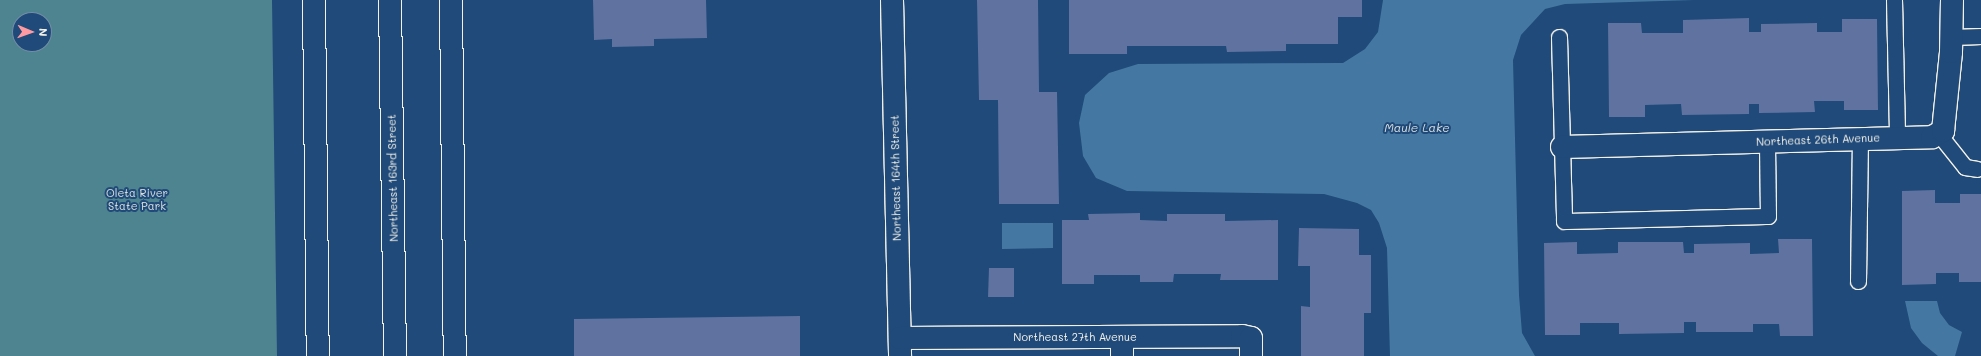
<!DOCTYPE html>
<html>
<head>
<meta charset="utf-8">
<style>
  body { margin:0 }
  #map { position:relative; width:1981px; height:356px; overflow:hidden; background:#1f4a7a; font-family:Mali,sans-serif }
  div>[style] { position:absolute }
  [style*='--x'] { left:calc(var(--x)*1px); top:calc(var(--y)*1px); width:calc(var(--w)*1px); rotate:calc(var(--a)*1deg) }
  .green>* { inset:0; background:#4e8390 }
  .water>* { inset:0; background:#4478a2 }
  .building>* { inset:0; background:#5f72a0 }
  .roads { filter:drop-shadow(1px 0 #f4f1e8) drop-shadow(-1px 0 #f4f1e8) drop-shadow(0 1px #f4f1e8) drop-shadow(0 -1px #f4f1e8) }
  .service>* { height:15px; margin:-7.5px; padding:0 7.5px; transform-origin:7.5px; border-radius:7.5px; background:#1f4a7a }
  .minor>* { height:22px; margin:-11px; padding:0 11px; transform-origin:11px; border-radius:11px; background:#1f4a7a }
  .primary>* { height:22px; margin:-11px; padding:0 11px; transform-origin:11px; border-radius:11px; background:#1f4a7a }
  span { translate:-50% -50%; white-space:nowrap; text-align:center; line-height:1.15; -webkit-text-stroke:4px #1f4a7a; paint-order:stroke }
  .street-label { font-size:11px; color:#f4f1e8 }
  .park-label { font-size:11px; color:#dbe0db }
  .water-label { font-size:12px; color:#dadfde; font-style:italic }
  .north { position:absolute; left:12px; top:12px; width:40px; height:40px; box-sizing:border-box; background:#1f4a7a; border:1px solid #748da6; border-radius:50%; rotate:92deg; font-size:11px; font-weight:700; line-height:16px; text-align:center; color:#f4f1e8 }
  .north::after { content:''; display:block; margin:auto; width:14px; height:18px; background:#ff9aa2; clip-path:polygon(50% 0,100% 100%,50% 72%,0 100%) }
</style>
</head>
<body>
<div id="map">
  <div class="green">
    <div style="clip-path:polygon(evenodd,0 0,272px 0,277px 356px,0 356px,0 0,20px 20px,44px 20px,44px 44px,20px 44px,20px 20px)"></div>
  </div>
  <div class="water">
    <div style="clip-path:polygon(1383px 0,1694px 0,1565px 4px,1545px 9px,1521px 35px,1513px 60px,1519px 295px,1522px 333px,1535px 356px,1390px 356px,1387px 248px,1379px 223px,1371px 210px,1357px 203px,1324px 194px,1127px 191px,1096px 178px,1083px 156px,1079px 123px,1085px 95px,1109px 73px,1138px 64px,1343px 63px,1365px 49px,1378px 32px)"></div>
    <div style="clip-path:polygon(1002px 223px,1053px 223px,1053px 248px,1002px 249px)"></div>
    <div style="clip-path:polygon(1905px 301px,1937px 301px,1940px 313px,1949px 325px,1962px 332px,1955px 356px,1938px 356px,1922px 343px,1911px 328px)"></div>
  </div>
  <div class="building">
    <div style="clip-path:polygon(593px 0,706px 0,707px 38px,654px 39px,654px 46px,612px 47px,612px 39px,594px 40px)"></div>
    <div style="clip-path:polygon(977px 0,1038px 0,1039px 92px,1057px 92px,1059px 204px,999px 204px,998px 100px,979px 100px)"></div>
    <div style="clip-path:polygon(1069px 0,1362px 0,1362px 17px,1338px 17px,1338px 44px,1286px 44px,1286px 51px,1227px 52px,1226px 46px,1127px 46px,1127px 54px,1069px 54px)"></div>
    <div style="clip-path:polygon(1749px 18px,1749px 32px,1761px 32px,1761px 24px,1817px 23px,1817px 32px,1842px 32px,1842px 19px,1877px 19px,1878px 110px,1844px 110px,1844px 101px,1814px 101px,1815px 112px,1759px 113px,1759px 104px,1749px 104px,1749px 114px,1682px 115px,1681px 104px,1645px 105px,1645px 117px,1609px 117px,1608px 23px,1641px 23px,1642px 33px,1683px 33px,1683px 20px)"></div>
    <div style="clip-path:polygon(1935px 190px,1935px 203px,1960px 203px,1960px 194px,1981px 194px,1981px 282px,1959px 282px,1959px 273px,1936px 273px,1936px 284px,1902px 285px,1902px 191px)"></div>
    <div style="clip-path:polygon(1140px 213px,1140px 220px,1167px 221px,1167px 214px,1225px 214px,1225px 221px,1278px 220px,1278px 280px,1220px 280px,1221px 274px,1174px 274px,1173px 282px,1140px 282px,1140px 275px,1094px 275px,1094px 284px,1062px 284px,1062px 220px,1089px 220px,1088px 214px)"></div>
    <div style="clip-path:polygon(1299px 228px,1359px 229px,1359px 255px,1371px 255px,1371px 313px,1364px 313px,1364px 356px,1301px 356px,1301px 306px,1310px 307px,1310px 266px,1298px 266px)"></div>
    <div style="clip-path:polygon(1778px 239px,1812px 239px,1813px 336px,1780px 336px,1779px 324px,1753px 324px,1753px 332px,1696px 332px,1696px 322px,1684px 322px,1684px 333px,1619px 334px,1619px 323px,1580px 323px,1580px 335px,1545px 335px,1544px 243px,1577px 242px,1577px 254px,1618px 253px,1618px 242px,1683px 242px,1684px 253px,1694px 253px,1694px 244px,1750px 243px,1750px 254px,1779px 253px)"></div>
    <div style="clip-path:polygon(989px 268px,1014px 268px,1014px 297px,988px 297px)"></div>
    <div style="clip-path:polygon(800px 316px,800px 356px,574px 356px,574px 319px)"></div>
  </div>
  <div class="roads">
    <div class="service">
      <div style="--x:1894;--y:0;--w:137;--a:88.7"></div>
      <div style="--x:1559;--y:37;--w:184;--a:88.4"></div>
      <div style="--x:1564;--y:221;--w:204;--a:-1.4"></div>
      <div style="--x:1768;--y:216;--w:75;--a:-90.8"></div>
      <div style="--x:1952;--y:37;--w:29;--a:-2"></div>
      <div style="--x:1938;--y:133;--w:43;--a:51.5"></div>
      <div style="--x:1965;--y:167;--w:12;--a:9"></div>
      <div style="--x:1858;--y:281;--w:142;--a:-89.2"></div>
    </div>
    <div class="minor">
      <div style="--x:451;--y:0;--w:356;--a:89.4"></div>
      <div style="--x:892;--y:0;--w:356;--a:88.7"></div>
      <div style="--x:1562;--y:147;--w:370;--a:-1.5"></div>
      <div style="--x:1932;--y:137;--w:13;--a:-29"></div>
      <div style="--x:1943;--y:131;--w:79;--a:-84.2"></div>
      <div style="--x:1951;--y:52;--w:52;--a:-88.9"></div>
      <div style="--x:900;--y:338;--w:342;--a:-0.3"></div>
      <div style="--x:1242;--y:336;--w:9;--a:13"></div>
      <div style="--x:1251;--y:338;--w:18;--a:90"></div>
      <div style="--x:1122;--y:356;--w:19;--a:-90"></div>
    </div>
    <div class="primary">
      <div style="--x:314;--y:0;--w:356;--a:89.4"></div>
      <div style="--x:390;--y:0;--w:356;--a:89.2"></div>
    </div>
  </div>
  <div class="street-label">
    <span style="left:1818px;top:140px;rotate:-2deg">Northeast 26th Avenue</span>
    <span style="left:393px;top:178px;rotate:-91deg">Northeast 163rd Street</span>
    <span style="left:896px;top:178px;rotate:-91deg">Northeast 164th Street</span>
    <span style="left:1075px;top:337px">Northeast 27th Avenue</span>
  </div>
  <div class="park-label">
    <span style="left:137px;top:200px">Oleta River<br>State Park</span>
  </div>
  <div class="water-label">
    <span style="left:1417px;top:128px">Maule Lake</span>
  </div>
  <div class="north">N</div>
</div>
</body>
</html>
